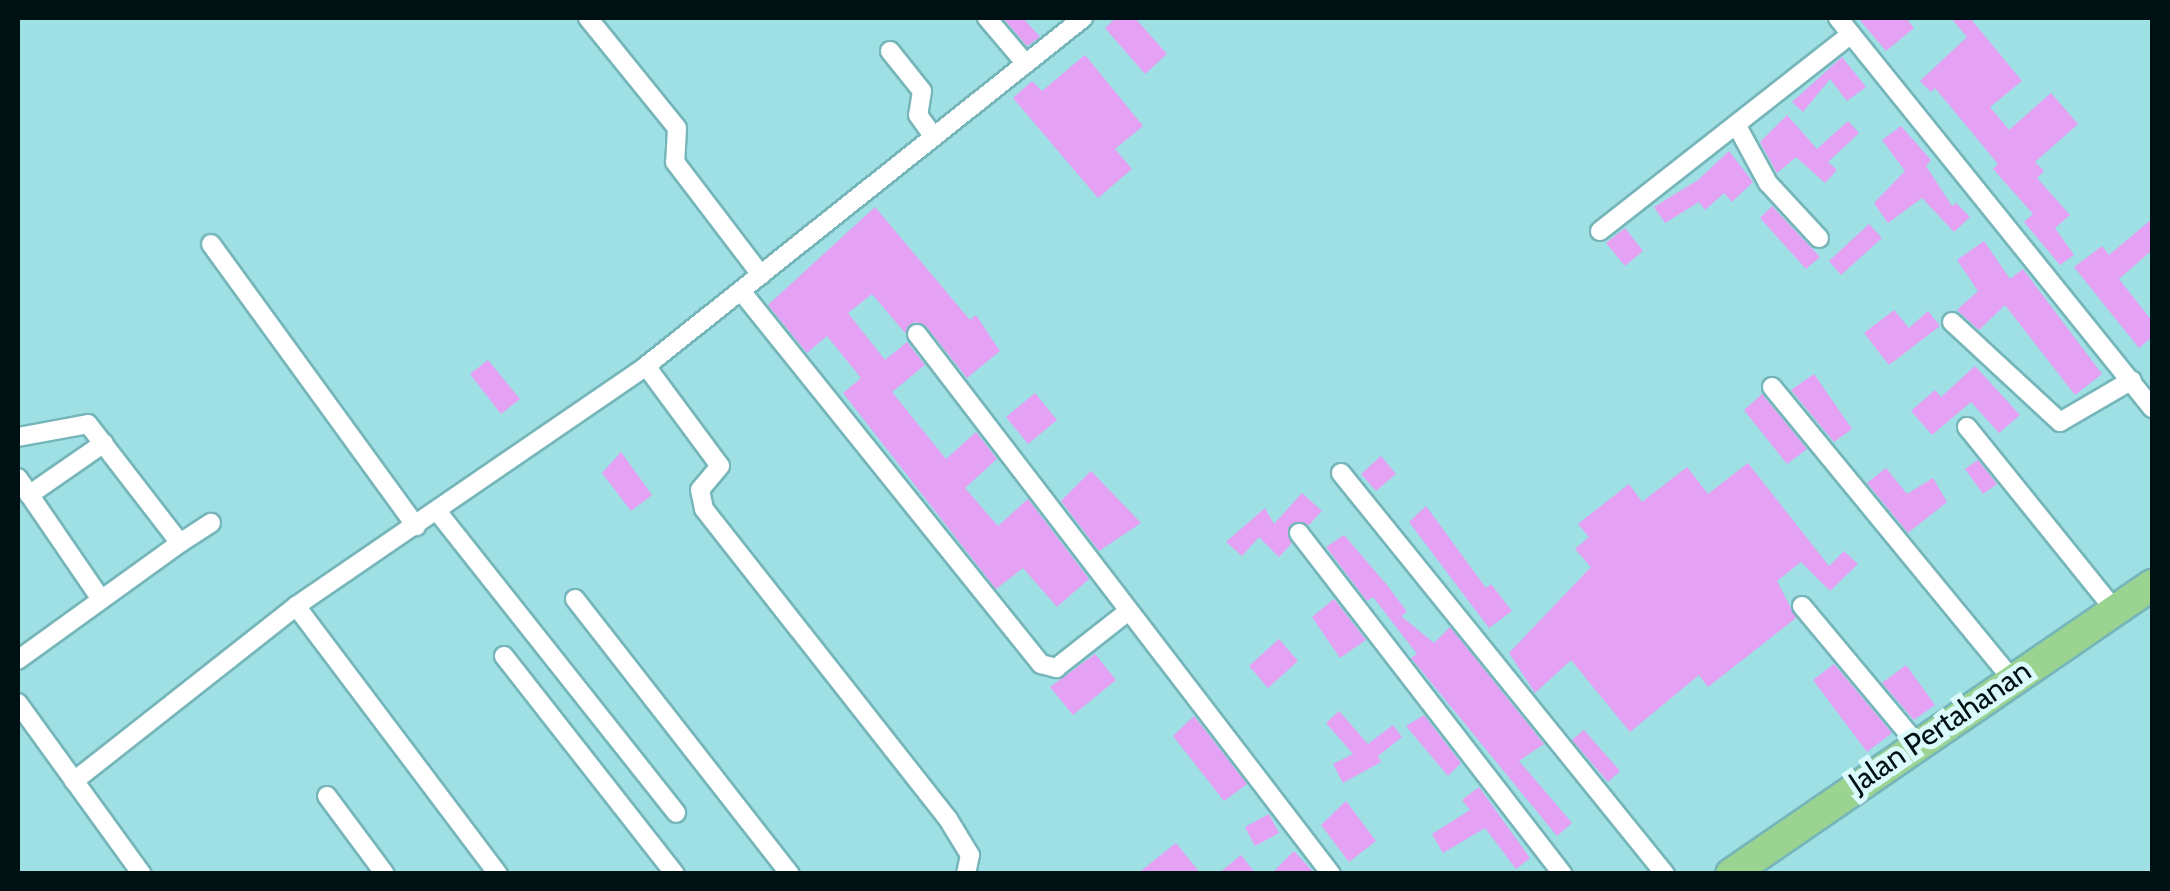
<!DOCTYPE html>
<html>
<head>
<meta charset="utf-8">
<style>
  body { margin:0 }
  #map { position:relative; width:2170px; height:891px; overflow:hidden; background:#9ee0e4; font-family:Cabin,sans-serif }
  div>[style] { position:absolute }
  [style*='--x'] { left:calc(var(--x)*1px); top:calc(var(--y)*1px); width:calc(var(--w)*1px); rotate:calc(var(--a)*1deg) }
  .building>* { inset:0; background:#e5a1f3 }
  .roads { filter:drop-shadow(2px 0 #76b6ba) drop-shadow(-2px 0 #76b6ba) drop-shadow(0 2px #76b6ba) drop-shadow(0 -2px #76b6ba) }
  .street>* { height:18px; margin:-9px; padding:0 9px; transform-origin:9px; border-radius:9px; background:#fff }
  .primary>* { height:30px; margin:-15px; padding:0 15px; transform-origin:15px; border-radius:15px; background:#9bd391 }
  span { translate:-50% -50%; white-space:nowrap; text-align:center; line-height:1.15; -webkit-text-stroke:10px #dafafc; paint-order:stroke }
  .street-label { font-size:30px; color:#001113 }
  .frame { position:absolute; inset:0; border:20px solid #001113; pointer-events:none }
</style>
</head>
<body>
<div id="map">
  <div class="building">
    <div style="clip-path:polygon(1003px 18px,1023px 18px,1040px 37px,1027px 46px)"></div>
    <div style="clip-path:polygon(1116px 18px,1135px 18px,1167px 54px,1145px 74px,1105px 28px)"></div>
    <div style="clip-path:polygon(1858px 18px,1906px 18px,1914px 28px,1886px 51px)"></div>
    <div style="clip-path:polygon(1951px 18px,1970px 18px,2022px 81px,1990px 107px,2009px 130px,2051px 93px,2078px 124px,2035px 162px,2044px 171px,2037px 178px,2070px 215px,2055px 228px,2074px 255px,2060px 265px,2024px 222px,2033px 214px,1993px 169px,1998px 164px,1935px 88px,1931px 92px,1920px 81px,1967px 37px)"></div>
    <div style="clip-path:polygon(1085px 55px,1143px 126px,1115px 149px,1132px 169px,1098px 198px,1013px 98px,1032px 81px,1042px 91px)"></div>
    <div style="clip-path:polygon(1842px 57px,1866px 87px,1847px 101px,1830px 79px,1803px 112px,1792px 102px)"></div>
    <div style="clip-path:polygon(1787px 115px,1817px 149px,1848px 121px,1859px 133px,1828px 162px,1837px 170px,1825px 183px,1796px 157px,1777px 173px,1760px 142px)"></div>
    <div style="clip-path:polygon(1901px 126px,1931px 160px,1926px 166px,1952px 206px,1956px 203px,1970px 217px,1954px 232px,1922px 198px,1888px 223px,1874px 203px,1905px 171px,1882px 140px)"></div>
    <div style="clip-path:polygon(1729px 151px,1753px 182px,1732px 202px,1724px 193px,1705px 210px,1699px 202px,1665px 223px,1654px 207px,1698px 180px)"></div>
    <div style="clip-path:polygon(1772px 206px,1820px 257px,1806px 269px,1760px 218px)"></div>
    <div style="clip-path:polygon(875px 207px,970px 320px,976px 315px,1000px 351px,967px 378px,926px 326px,914px 322px,905px 333px,872px 294px,848px 313px,885px 360px,907px 342px,925px 365px,892px 392px,946px 459px,976px 432px,997px 459px,965px 488px,998px 526px,1028px 499px,1089px 579px,1057px 607px,1023px 568px,996px 589px,843px 393px,861px 378px,827px 336px,807px 353px,768px 305px)"></div>
    <div style="clip-path:polygon(2152px 219px,2152px 250px,2119px 279px,2152px 321px,2152px 337px,2139px 348px,2074px 267px,2102px 246px,2109px 255px)"></div>
    <div style="clip-path:polygon(1869px 224px,1882px 238px,1841px 275px,1829px 261px)"></div>
    <div style="clip-path:polygon(1625px 228px,1643px 251px,1625px 266px,1606px 243px)"></div>
    <div style="clip-path:polygon(1984px 241px,2010px 279px,2023px 269px,2102px 374px,2075px 395px,2005px 305px,1979px 330px,1957px 310px,1978px 291px,1957px 260px)"></div>
    <div style="clip-path:polygon(1894px 310px,1909px 328px,1928px 311px,1940px 326px,1889px 365px,1864px 333px)"></div>
    <div style="clip-path:polygon(488px 360px,520px 399px,501px 414px,470px 374px)"></div>
    <div style="clip-path:polygon(1975px 366px,2020px 415px,1999px 433px,1971px 402px,1932px 435px,1911px 411px,1935px 390px,1941px 397px)"></div>
    <div style="clip-path:polygon(1814px 374px,1852px 429px,1834px 442px,1791px 390px)"></div>
    <div style="clip-path:polygon(1035px 393px,1057px 420px,1028px 444px,1006px 417px)"></div>
    <div style="clip-path:polygon(1762px 394px,1807px 449px,1787px 464px,1744px 410px)"></div>
    <div style="clip-path:polygon(621px 452px,652px 495px,631px 511px,602px 473px)"></div>
    <div style="clip-path:polygon(1381px 456px,1396px 474px,1376px 491px,1361px 474px)"></div>
    <div style="clip-path:polygon(1978px 460px,1997px 484px,1983px 494px,1965px 469px)"></div>
    <div style="clip-path:polygon(1748px 463px,1829px 566px,1844px 551px,1858px 564px,1830px 591px,1801px 562px,1777px 581px,1796px 618px,1708px 687px,1699px 675px,1630px 732px,1571px 660px,1535px 693px,1509px 653px,1591px 567px,1575px 549px,1589px 537px,1578px 524px,1629px 484px,1642px 502px,1687px 467px,1708px 494px)"></div>
    <div style="clip-path:polygon(1886px 468px,1907px 494px,1933px 478px,1947px 502px,1908px 533px,1867px 483px)"></div>
    <div style="clip-path:polygon(1091px 471px,1141px 523px,1099px 551px,1061px 501px)"></div>
    <div style="clip-path:polygon(1302px 493px,1322px 511px,1309px 525px,1291px 524px,1291px 544px,1279px 557px,1259px 537px,1242px 556px,1226px 542px,1265px 508px,1274px 524px)"></div>
    <div style="clip-path:polygon(1426px 506px,1486px 588px,1491px 584px,1512px 611px,1489px 628px,1409px 522px)"></div>
    <div style="clip-path:polygon(1344px 535px,1387px 585px,1407px 612px,1401px 616px,1434px 643px,1450px 627px,1544px 744px,1519px 761px,1572px 823px,1557px 836px,1411px 658px,1417px 654px,1373px 597px,1367px 601px,1326px 547px)"></div>
    <div style="clip-path:polygon(1334px 599px,1366px 640px,1340px 658px,1312px 617px)"></div>
    <div style="clip-path:polygon(1279px 639px,1298px 661px,1268px 688px,1249px 666px)"></div>
    <div style="clip-path:polygon(1095px 654px,1116px 680px,1073px 715px,1050px 687px)"></div>
    <div style="clip-path:polygon(1834px 664px,1892px 733px,1867px 752px,1813px 680px)"></div>
    <div style="clip-path:polygon(1906px 665px,1935px 705px,1914px 720px,1882px 683px)"></div>
    <div style="clip-path:polygon(1339px 711px,1368px 744px,1393px 725px,1402px 737px,1378px 756px,1381px 762px,1343px 783px,1333px 764px,1353px 754px,1326px 723px)"></div>
    <div style="clip-path:polygon(1424px 715px,1461px 763px,1448px 776px,1406px 726px)"></div>
    <div style="clip-path:polygon(1194px 716px,1247px 784px,1224px 801px,1173px 736px)"></div>
    <div style="clip-path:polygon(1584px 730px,1620px 771px,1608px 782px,1572px 740px)"></div>
    <div style="clip-path:polygon(1479px 787px,1530px 858px,1516px 869px,1485px 828px,1443px 853px,1432px 834px,1470px 810px,1462px 800px)"></div>
    <div style="clip-path:polygon(1346px 801px,1376px 841px,1349px 862px,1321px 825px)"></div>
    <div style="clip-path:polygon(1269px 814px,1279px 833px,1255px 846px,1245px 827px)"></div>
    <div style="clip-path:polygon(1176px 843px,1201px 874px,1137px 874px)"></div>
    <div style="clip-path:polygon(1294px 851px,1315px 874px,1271px 874px)"></div>
    <div style="clip-path:polygon(1241px 855px,1256px 874px,1218px 874px)"></div>
  </div>
  <div class="roads">
    <div class="street">
      <div style="--x:588;--y:18;--w:141;--a:51"></div>
      <div style="--x:677;--y:128;--w:34;--a:93"></div>
      <div style="--x:675;--y:162;--w:142;--a:52.7"></div>
      <div style="--x:987;--y:18;--w:60;--a:49.7"></div>
      <div style="--x:1838;--y:18;--w:501;--a:51.16"></div>
      <div style="--x:890;--y:51;--w:51;--a:51.3"></div>
      <div style="--x:922;--y:91;--w:24;--a:99"></div>
      <div style="--x:918;--y:115;--w:27;--a:54"></div>
      <div style="--x:1737;--y:126;--w:65;--a:61.5"></div>
      <div style="--x:1768;--y:183;--w:75;--a:47.2"></div>
      <div style="--x:1600;--y:231;--w:319;--a:-38.1"></div>
      <div style="--x:211;--y:244;--w:349;--a:54"></div>
      <div style="--x:741;--y:291;--w:479;--a:51.2"></div>
      <div style="--x:1041;--y:664;--w:16;--a:15"></div>
      <div style="--x:1056;--y:668;--w:89;--a:-38.2"></div>
      <div style="--x:1952;--y:322;--w:147;--a:42.8"></div>
      <div style="--x:2060;--y:422;--w:83;--a:-30.3"></div>
      <div style="--x:917;--y:334;--w:680;--a:52.52"></div>
      <div style="--x:646;--y:366;--w:124;--a:53.5"></div>
      <div style="--x:720;--y:466;--w:31;--a:130"></div>
      <div style="--x:700;--y:490;--w:19;--a:78"></div>
      <div style="--x:704;--y:509;--w:395;--a:51.8"></div>
      <div style="--x:948;--y:819;--w:42;--a:58.6"></div>
      <div style="--x:970;--y:855;--w:19;--a:102"></div>
      <div style="--x:1772;--y:387;--w:379;--a:50.6"></div>
      <div style="--x:1967;--y:427;--w:234;--a:51.1"></div>
      <div style="--x:18;--y:437;--w:71;--a:-10.5"></div>
      <div style="--x:88;--y:424;--w:150;--a:52.3"></div>
      <div style="--x:180;--y:543;--w:200;--a:144.2"></div>
      <div style="--x:1341;--y:473;--w:516;--a:51.06"></div>
      <div style="--x:18;--y:478;--w:147;--a:55.6"></div>
      <div style="--x:29;--y:495;--w:91;--a:-34.7"></div>
      <div style="--x:437;--y:511;--w:385;--a:51.6"></div>
      <div style="--x:1299;--y:533;--w:431;--a:52.3"></div>
      <div style="--x:180;--y:543;--w:37;--a:-33"></div>
      <div style="--x:575;--y:599;--w:349;--a:52"></div>
      <div style="--x:296;--y:606;--w:336;--a:53"></div>
      <div style="--x:1802;--y:606;--w:180;--a:50.2"></div>
      <div style="--x:504;--y:656;--w:277;--a:51.9"></div>
      <div style="--x:18;--y:703;--w:211;--a:54.1"></div>
      <div style="--x:74;--y:781;--w:283;--a:-38.2"></div>
      <div style="--x:296;--y:606;--w:424;--a:-34.4"></div>
      <div style="--x:646;--y:366;--w:559;--a:-38.53"></div>
      <div style="--x:327;--y:796;--w:97;--a:53.4"></div>
    </div>
    <div class="primary">
      <div style="--x:1731;--y:874;--w:511;--a:-34.47"></div>
    </div>
  </div>
  <div class="street-label">
    <span style="left:1940px;top:727px;rotate:-34deg">Jalan Pertahanan</span>
  </div>
  <div class="frame"></div>
</div>
</body>
</html>
